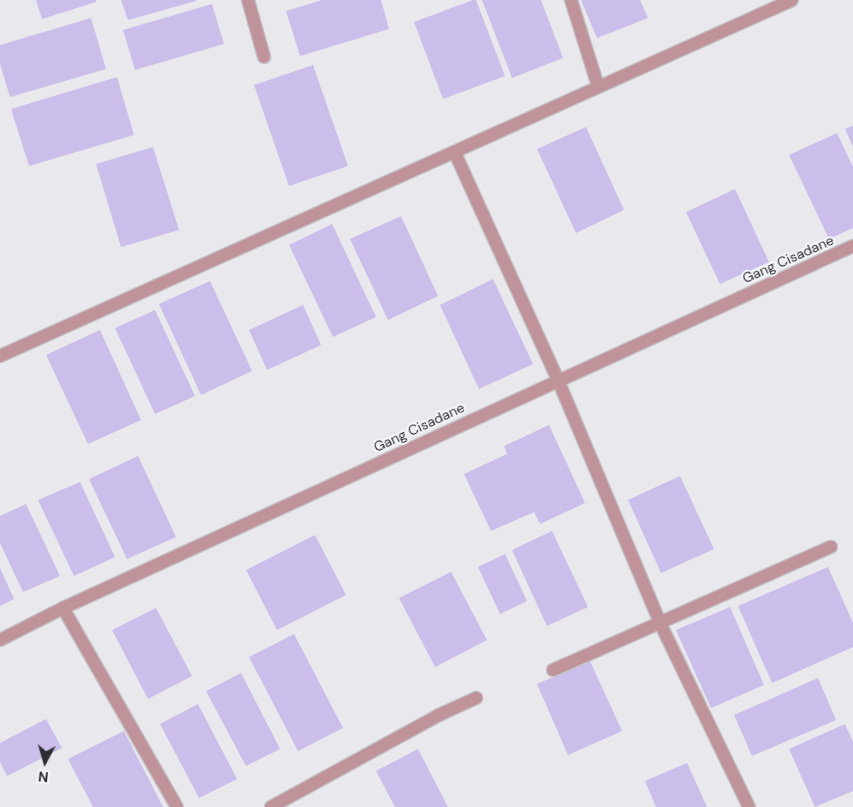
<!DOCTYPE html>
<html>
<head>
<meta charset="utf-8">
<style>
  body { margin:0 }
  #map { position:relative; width:853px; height:807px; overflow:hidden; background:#e8e8ed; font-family:"DM Sans",sans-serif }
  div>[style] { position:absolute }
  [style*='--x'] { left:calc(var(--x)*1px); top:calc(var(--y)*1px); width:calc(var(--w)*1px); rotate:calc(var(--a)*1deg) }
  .building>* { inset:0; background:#cbbeeb }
  .roads { filter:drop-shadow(1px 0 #c3c3c7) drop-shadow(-1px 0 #c3c3c7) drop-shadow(0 1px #c3c3c7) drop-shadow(0 -1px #c3c3c7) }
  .minor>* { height:12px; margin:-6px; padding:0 6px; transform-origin:6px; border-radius:6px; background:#c09299 }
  span { translate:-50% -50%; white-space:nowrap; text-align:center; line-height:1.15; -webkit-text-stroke:4px #f5f6fa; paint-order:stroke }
  .street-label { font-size:14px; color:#2d2e2f }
  .north { position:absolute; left:20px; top:737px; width:50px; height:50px; -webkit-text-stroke:4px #f5f6fa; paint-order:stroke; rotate:186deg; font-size:14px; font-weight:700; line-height:20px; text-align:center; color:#2d2e2f }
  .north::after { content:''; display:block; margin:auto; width:18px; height:22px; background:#2d2e2f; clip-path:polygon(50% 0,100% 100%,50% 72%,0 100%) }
</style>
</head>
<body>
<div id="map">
  <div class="building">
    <div style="clip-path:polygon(36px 0,96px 0,96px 2px,42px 19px)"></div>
    <div style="clip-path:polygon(121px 0,196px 0,196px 1px,128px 20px)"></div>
    <div style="clip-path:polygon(322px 0,381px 0,389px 29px,300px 56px,286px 11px)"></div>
    <div style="clip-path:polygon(473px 0,476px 0,505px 76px,443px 99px,414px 22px)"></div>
    <div style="clip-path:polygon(482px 0,541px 0,563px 58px,512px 78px)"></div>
    <div style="clip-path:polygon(581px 0,640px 0,648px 18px,597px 38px)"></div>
    <div style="clip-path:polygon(212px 4px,224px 44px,135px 70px,123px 30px)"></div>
    <div style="clip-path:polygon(91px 18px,106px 69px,10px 97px,0 64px,0 45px)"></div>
    <div style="clip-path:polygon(313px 65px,348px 166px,289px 186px,254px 85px)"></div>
    <div style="clip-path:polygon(117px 77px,134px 135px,29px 166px,11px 109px)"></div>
    <div style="clip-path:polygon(853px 126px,853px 147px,845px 129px)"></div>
    <div style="clip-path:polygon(586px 127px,624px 210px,576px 233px,537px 149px)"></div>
    <div style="clip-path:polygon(837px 133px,853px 167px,853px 228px,829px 239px,789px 155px)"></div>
    <div style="clip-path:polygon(153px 147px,179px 230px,121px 247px,96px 164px)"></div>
    <div style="clip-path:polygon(735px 189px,769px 262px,720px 284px,686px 212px)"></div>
    <div style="clip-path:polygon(401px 216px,438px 296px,388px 320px,350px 239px)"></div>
    <div style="clip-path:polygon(332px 224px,376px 317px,333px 337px,289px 245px)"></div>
    <div style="clip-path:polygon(493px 279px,533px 364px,479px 389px,440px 305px)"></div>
    <div style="clip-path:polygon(210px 281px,252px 371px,201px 395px,159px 304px)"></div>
    <div style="clip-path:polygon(303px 305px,321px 345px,267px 370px,249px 330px)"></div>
    <div style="clip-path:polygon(155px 310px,195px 396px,155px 414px,115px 328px)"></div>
    <div style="clip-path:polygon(100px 330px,141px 420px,88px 444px,46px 355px)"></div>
    <div style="clip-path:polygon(549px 425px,585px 503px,540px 524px,534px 512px,491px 531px,464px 474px,507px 454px,504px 446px)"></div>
    <div style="clip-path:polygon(138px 456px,176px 537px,127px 559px,89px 479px)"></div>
    <div style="clip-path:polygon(680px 476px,714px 549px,661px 573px,628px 500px)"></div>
    <div style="clip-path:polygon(80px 482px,115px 557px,74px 576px,38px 500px)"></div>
    <div style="clip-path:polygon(26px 504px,60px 576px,23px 592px,0 543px,0 516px)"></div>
    <div style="clip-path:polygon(552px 531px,588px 607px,547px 626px,512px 550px)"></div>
    <div style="clip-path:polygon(315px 535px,346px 595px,277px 630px,246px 570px)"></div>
    <div style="clip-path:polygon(505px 554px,527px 601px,500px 614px,478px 567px)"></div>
    <div style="clip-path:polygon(828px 567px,853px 623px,853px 647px,772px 683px,738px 606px)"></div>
    <div style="clip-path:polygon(0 568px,14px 599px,0 606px)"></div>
    <div style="clip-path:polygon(451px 572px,487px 640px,435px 667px,399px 598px)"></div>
    <div style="clip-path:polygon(730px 607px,764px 685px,711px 708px,676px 630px)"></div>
    <div style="clip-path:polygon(156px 608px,192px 676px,148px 699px,112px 630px)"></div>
    <div style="clip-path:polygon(294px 634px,343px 728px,298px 751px,249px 657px)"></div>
    <div style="clip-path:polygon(590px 661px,622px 731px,568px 755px,537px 684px)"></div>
    <div style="clip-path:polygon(241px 673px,280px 749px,246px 766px,206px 691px)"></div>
    <div style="clip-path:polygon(818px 678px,836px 720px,752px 756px,734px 715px)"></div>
    <div style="clip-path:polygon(198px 704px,237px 779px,199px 798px,160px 724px)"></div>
    <div style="clip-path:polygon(46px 719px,62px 748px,7px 776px,0 762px,0 743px)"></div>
    <div style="clip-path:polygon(845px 724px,853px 742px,853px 791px,815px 807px,789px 749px)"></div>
    <div style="clip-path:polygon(124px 731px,163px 807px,93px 807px,68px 759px)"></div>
    <div style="clip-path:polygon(418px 749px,448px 807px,395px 807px,376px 771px)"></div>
    <div style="clip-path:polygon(687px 763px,707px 807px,656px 807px,645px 781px)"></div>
  </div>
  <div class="roads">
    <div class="minor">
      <div style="--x:248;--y:0;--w:59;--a:74.3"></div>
      <div style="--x:571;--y:0;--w:90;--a:72.6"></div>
      <div style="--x:455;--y:153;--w:249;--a:65.6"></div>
      <div style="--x:558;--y:380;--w:264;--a:67.2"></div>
      <div style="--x:660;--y:623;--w:204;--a:64.2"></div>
      <div style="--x:0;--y:356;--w:868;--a:-24.2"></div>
      <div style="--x:63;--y:608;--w:229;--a:60.2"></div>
      <div style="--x:0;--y:640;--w:71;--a:-26.9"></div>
      <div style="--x:63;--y:608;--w:869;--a:-24.62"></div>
      <div style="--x:553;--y:670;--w:304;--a:-23.9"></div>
      <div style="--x:271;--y:807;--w:192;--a:-28.7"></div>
      <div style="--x:439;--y:715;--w:41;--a:-24.7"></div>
    </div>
  </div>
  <div class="street-label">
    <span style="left:788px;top:259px;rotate:-24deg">Gang Cisadane</span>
    <span style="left:419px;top:427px;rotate:-25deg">Gang Cisadane</span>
  </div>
  <div class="north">N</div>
</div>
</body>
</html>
